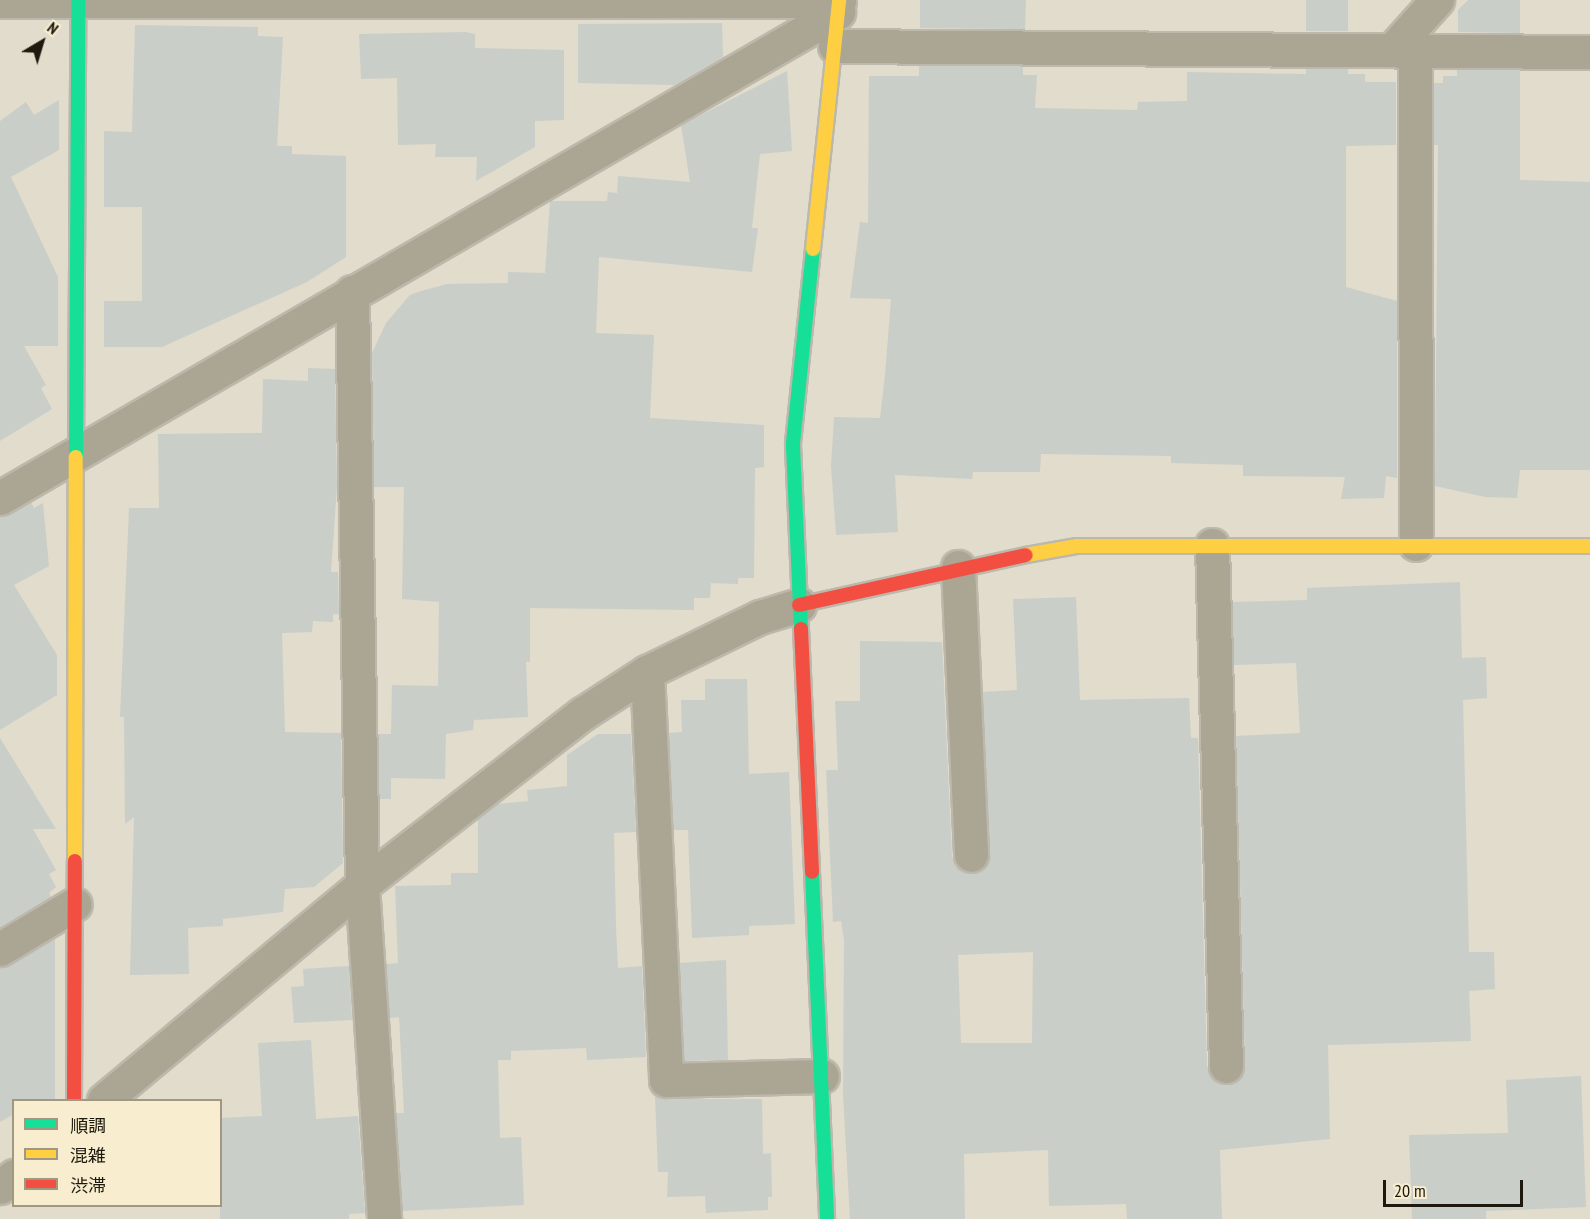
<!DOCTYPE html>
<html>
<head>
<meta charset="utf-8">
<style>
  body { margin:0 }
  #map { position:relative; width:1590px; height:1219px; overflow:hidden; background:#e1dccb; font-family:"PT Sans Narrow","Noto Sans JP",sans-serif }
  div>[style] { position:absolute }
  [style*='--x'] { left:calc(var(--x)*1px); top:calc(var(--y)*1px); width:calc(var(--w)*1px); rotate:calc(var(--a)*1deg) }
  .building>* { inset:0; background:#cacec9 }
  .roads { filter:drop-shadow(2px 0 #bcb8ab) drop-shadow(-2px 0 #bcb8ab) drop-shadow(0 2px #bcb8ab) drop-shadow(0 -2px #bcb8ab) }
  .street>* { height:33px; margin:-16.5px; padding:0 16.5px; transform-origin:16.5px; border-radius:16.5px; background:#aba593 }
  .fast>* { height:14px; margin:-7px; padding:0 7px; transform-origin:7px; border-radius:7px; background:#16e098 }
  .slow>* { height:14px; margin:-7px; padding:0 7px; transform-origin:7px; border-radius:7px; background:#ffcf43 }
  .jam>* { height:14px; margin:-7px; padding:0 7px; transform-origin:7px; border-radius:7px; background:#f24e42 }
  span { translate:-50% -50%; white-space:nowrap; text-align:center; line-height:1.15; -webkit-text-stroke:4.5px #f8edcf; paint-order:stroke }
  .legend { position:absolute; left:12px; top:1099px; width:210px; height:108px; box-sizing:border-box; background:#f8edcf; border:2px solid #a09882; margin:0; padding:8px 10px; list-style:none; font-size:18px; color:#1d190e }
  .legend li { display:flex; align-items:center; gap:12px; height:30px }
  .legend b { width:30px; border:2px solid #a09882 }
  .north { position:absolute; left:12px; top:12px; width:60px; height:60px; -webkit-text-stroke:4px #f8edcf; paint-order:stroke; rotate:38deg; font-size:16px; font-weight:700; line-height:24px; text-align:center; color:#1d190e }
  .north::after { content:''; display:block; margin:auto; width:21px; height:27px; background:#1d190e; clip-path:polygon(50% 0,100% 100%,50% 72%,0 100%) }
  .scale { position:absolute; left:1383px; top:1180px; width:140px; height:27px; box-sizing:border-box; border:3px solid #1d190e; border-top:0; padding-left:8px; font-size:18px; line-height:21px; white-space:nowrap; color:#1d190e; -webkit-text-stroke:4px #f8edcf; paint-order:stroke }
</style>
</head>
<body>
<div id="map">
  <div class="building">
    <div style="clip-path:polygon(920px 0,1026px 0,1025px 29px,920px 28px)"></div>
    <div style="clip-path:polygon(1306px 0,1348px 0,1348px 31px,1306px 31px)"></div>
    <div style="clip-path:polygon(1468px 0,1520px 0,1520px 33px,1458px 32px,1458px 10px)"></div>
    <div style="clip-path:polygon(722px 23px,723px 57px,675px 85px,578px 83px,578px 24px)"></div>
    <div style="clip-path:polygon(135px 25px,258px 27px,258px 36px,283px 37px,277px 146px,292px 146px,292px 154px,346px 156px,346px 257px,307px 282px,162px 347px,104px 347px,104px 301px,142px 301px,142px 207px,104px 207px,104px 131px,132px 132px)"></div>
    <div style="clip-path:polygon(466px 32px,475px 34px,475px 48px,564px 50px,564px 120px,535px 121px,535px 147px,476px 181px,477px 157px,435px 157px,436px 144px,398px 145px,397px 78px,361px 79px,359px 34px)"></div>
    <div style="clip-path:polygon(919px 65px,1023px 66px,1023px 75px,1037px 75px,1035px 108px,1137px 110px,1138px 102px,1187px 101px,1187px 72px,1306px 74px,1306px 68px,1348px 69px,1348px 74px,1365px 74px,1365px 82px,1396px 82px,1396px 145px,1346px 146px,1346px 287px,1397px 301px,1397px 478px,1386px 476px,1384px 498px,1341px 499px,1345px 477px,1243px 476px,1243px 465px,1171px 463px,1171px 456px,1041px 454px,1040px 472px,973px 472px,972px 479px,895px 475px,898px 532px,836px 535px,831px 466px,834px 417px,880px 418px,885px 375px,891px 299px,850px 298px,860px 222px,868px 223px,869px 76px,919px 76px)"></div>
    <div style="clip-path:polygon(1457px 70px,1520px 70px,1520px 180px,1590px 182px,1590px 470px,1520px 470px,1517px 498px,1485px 497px,1435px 486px,1438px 145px,1434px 145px,1434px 83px,1443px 83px,1443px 76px,1457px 76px)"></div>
    <div style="clip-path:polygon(787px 71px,792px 151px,760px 154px,752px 228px,758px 228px,752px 272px,599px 257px,596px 333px,654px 335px,650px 418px,764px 425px,764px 467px,755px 468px,754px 578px,738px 578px,738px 584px,711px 583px,710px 598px,694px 598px,694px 610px,530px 608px,530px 662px,526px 662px,528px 717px,474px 720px,473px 730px,446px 734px,445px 779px,391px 778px,391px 799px,379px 799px,378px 734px,391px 734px,392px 685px,438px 686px,439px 602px,402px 599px,404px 487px,374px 487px,372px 353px,386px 323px,410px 295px,421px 291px,447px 284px,508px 283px,508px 272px,545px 273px,550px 201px,607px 201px,608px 192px,617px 193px,618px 176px,690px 182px,681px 125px)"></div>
    <div style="clip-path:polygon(59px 100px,59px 150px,11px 177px,58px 277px,58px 346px,24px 346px,46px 385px,41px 388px,52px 409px,0 441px,0 121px,26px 102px,34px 115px)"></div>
    <div style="clip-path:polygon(308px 368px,335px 369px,337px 486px,331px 572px,338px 572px,339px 614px,333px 614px,333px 622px,313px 621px,312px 632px,282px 633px,285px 732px,341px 733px,343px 863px,314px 887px,285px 889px,283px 912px,223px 919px,223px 926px,188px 928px,189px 974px,130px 975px,134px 817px,125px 824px,124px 717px,120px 717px,129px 508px,159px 508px,158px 434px,262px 433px,263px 379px,308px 381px)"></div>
    <div style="clip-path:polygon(31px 502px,34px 508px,43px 503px,49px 566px,14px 585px,57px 655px,57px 695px,0 730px,0 517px)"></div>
    <div style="clip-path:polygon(evenodd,1460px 582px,1462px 658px,1486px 657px,1487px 698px,1463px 700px,1469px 952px,1494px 952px,1495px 989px,1469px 991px,1471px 1041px,1328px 1045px,1330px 1139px,1220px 1150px,1222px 1219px,1127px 1219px,1126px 1204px,1049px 1206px,1048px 1150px,964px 1154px,965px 1219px,850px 1219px,843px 1094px,844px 940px,841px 921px,833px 922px,826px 770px,838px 770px,835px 701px,860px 701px,860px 641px,942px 642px,952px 856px,956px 866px,971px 874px,982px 870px,990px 854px,982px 692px,1017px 690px,1013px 599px,1076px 597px,1080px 700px,1189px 698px,1191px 738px,1198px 738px,1207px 1066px,1217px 1082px,1227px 1085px,1242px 1075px,1245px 1065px,1236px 736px,1300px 733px,1296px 663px,1234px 665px,1232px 602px,1307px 600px,1307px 588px,1460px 582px,1033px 952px,1032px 1043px,961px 1043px,958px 955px,1033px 952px)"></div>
    <div style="clip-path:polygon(705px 679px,747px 679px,749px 774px,789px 772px,795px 924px,749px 926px,749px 935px,692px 938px,688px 830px,673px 830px,669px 733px,682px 732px,681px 700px,705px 700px)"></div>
    <div style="clip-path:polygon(598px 734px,631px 734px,636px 832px,614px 833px,616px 927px,618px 968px,642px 966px,646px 1057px,587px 1060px,586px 1048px,511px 1051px,511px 1060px,498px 1060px,500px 1138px,521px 1137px,524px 1205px,402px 1211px,396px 1113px,404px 1113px,399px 1017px,390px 1018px,386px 964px,398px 963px,395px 886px,451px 885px,451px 873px,478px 873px,478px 819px,497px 804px,528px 801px,527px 790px,567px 786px,567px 755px)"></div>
    <div style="clip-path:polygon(0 738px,56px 829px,33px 829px,56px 870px,49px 874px,56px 887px,49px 893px,51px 897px,0 927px)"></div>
    <div style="clip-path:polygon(55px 938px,55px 1101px,14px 1101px,14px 1114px,0 1122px,0 968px)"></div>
    <div style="clip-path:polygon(726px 960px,728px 1060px,684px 1061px,679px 963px)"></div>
    <div style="clip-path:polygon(349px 966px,352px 1020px,294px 1023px,291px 987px,304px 986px,303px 969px)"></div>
    <div style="clip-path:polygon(311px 1040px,316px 1119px,358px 1116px,365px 1213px,349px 1214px,349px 1219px,220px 1219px,220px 1118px,262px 1116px,258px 1043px)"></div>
    <div style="clip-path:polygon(1581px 1076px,1586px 1207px,1486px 1211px,1486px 1219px,1412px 1219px,1409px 1135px,1508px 1133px,1506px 1080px)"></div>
    <div style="clip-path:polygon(655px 1095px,666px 1099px,762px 1099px,763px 1154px,771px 1153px,772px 1197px,768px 1197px,768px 1210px,706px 1213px,705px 1196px,667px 1197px,668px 1172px,658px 1172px)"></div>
  </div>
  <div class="roads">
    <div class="street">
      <div style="--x:0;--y:1;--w:839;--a:0"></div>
      <div style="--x:835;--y:46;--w:755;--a:0.46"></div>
      <div style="--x:1393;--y:49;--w:66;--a:-48.1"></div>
      <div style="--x:1415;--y:49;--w:495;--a:89.9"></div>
      <div style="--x:352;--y:292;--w:593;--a:89.03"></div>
      <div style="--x:362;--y:885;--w:335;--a:86.2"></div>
      <div style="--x:0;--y:498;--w:969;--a:-30.11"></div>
      <div style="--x:1212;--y:545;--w:521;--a:88.46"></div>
      <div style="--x:958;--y:567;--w:288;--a:87.4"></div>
      <div style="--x:647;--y:672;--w:408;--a:87.3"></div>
      <div style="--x:666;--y:1080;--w:156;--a:-1.5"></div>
      <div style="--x:0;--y:949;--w:87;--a:-31"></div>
      <div style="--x:104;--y:1100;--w:336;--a:-39.8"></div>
      <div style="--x:362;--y:885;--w:279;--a:-37.9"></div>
      <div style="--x:582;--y:714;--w:77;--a:-32.9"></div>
      <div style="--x:647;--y:672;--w:126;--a:-26"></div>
      <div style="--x:760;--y:617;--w:41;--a:-17.1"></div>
      <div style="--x:0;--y:1187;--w:18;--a:-38"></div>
    </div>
    <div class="fast">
      <div style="--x:76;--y:457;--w:457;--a:-89.7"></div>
      <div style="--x:801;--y:629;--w:186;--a:-92.5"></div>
      <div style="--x:793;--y:443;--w:195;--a:-84.1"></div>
      <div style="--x:812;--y:872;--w:347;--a:87.5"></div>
    </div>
    <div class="slow">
      <div style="--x:813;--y:249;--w:250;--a:-84"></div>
      <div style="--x:1026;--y:555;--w:52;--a:-10"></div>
      <div style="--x:1077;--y:546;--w:513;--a:0"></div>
      <div style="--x:75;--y:861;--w:404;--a:-89.9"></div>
    </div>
    <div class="jam">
      <div style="--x:799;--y:605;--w:232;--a:-12.4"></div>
      <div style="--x:801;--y:629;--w:243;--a:87.4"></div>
      <div style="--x:74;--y:1100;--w:239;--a:-89.8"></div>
    </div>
  </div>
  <ul class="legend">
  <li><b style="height:8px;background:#16e098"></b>順調</li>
  <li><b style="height:8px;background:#ffcf43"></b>混雑</li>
  <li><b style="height:8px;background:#f24e42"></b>渋滞</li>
  </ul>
  <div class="north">N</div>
  <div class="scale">20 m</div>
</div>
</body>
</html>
